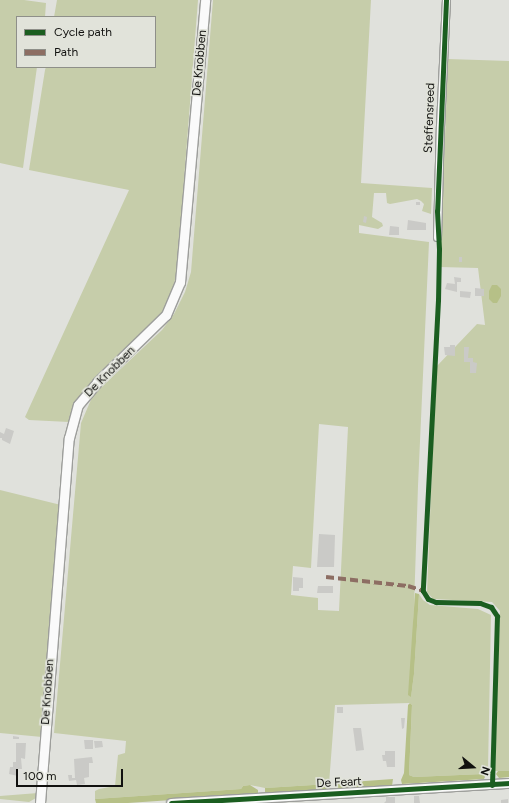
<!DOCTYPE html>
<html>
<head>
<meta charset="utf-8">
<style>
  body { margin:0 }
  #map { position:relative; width:509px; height:803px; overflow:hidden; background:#e0e1dc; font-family:Figtree,sans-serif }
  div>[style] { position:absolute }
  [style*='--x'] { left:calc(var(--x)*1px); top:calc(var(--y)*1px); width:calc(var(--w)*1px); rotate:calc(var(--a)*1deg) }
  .green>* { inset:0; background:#c6cdaa }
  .water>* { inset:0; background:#b6c087 }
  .building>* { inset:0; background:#cacac7 }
  .roads { filter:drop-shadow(1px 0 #9d9e9b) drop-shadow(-1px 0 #9d9e9b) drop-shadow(0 1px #9d9e9b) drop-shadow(0 -1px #9d9e9b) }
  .street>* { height:7px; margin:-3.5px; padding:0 3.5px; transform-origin:3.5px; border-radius:3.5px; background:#fafafa }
  .secondary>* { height:9px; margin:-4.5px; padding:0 4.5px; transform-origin:4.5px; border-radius:4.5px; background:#fafafa }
  .quiet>* { height:4px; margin-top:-2px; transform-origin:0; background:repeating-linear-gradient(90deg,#8d6e63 0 8px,transparent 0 12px) }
  .cycleway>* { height:5px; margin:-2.5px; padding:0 2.5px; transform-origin:2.5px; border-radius:2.5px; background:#1b5e20 }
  span { translate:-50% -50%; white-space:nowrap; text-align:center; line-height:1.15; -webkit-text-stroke:3.5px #e1e3da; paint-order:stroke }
  .street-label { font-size:12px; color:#11110f }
  .legend { position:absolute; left:16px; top:16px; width:140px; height:52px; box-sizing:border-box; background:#e1e3da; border:1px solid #8e8f89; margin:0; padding:5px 7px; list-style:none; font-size:12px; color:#11110f }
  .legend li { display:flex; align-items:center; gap:8px; height:20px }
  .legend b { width:20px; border:1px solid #8e8f89 }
  .north { position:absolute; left:453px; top:747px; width:40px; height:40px; -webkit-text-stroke:3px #e1e3da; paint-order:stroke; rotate:108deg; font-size:11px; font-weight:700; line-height:16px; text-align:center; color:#11110f }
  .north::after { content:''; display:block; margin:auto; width:14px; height:18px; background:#11110f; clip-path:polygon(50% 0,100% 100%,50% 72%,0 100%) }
  .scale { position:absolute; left:16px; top:769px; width:107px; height:18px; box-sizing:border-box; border:2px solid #11110f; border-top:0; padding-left:5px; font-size:12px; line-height:14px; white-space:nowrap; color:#11110f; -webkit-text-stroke:3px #e1e3da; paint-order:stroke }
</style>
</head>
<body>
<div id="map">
  <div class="green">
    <div style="clip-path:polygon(0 0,24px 0,46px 3px,45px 17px,17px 17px,17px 67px,37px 67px,23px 168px,0 163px)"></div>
    <div style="clip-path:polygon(57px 0,198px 0,177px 271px,171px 297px,166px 309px,102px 372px,69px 422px,29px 420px,25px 417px,129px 190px,29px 170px,45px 70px,46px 67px,155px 67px,155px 17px,54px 17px)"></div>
    <div style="clip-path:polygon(evenodd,213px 0,371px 0,361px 183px,432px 188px,431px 214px,422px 211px,424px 204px,421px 201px,417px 199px,390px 204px,387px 203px,386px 193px,374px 193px,372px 217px,382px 223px,383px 226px,378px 229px,359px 225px,359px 233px,429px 242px,418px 486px,411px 697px,414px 674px,419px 594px,423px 600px,430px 605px,478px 609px,491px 615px,488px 770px,483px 774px,414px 777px,409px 775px,412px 705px,410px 703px,335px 705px,329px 784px,265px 788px,250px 785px,243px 786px,241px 789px,95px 799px,95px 791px,99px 789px,115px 786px,118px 755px,125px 753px,126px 741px,54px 733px,81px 423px,93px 395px,162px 330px,174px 314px,185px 292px,191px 272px,213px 0,319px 424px,348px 427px,339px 611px,318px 610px,318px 598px,291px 595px,293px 566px,311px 568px,319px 424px)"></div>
    <div style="clip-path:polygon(448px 59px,509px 61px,509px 771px,495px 771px,500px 611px,492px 602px,433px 599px,427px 592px,436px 367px,477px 324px,485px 325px,478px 268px,440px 267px)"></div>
    <div style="clip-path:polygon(0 490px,61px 505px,42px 737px,0 733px)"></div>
    <div style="clip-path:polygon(38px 793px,36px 798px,29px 802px,0 799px,0 796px)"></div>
  </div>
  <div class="water">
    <div style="clip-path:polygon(492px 285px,497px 285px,501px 289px,501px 296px,497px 303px,493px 303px,489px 299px,489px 291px)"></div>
    <div style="clip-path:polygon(415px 593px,419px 594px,414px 674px,411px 697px,408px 695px)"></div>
    <div style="clip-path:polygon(410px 703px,412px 705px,409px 775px,414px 777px,483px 774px,485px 777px,484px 779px,402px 784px,401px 780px,404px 773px,408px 705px)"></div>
    <div style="clip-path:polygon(498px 771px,509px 771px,509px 777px,499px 778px,496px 774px)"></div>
    <div style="clip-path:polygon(393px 779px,392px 786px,337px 789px,337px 783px)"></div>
    <div style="clip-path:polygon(329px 784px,329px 790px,265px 794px,265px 788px)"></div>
    <div style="clip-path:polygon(250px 785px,258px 790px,258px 794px,128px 803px,96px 803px,95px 799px,241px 789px,243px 786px)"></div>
  </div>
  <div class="building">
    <div style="clip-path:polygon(416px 202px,420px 202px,420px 205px,416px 205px)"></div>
    <div style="clip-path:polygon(364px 216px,367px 217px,366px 223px,363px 222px)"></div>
    <div style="clip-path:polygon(408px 220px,426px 223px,426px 230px,407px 230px)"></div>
    <div style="clip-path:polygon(390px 226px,399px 227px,399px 235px,389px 235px)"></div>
    <div style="clip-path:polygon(459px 257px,462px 257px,462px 262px,459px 262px)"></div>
    <div style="clip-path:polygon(454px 277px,461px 278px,461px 282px,457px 282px,457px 292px,445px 289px,447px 283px,455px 284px)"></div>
    <div style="clip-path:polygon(475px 288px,484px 289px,484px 296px,475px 296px)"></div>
    <div style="clip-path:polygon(460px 291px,471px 292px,470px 298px,460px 297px)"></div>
    <div style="clip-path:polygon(450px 345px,455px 345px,455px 356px,445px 355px,444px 347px,450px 347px)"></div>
    <div style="clip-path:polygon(464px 347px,469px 347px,468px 358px,473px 358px,473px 362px,477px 363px,476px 373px,470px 373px,470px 362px,464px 362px)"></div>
    <div style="clip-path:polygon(6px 428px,14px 431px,10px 444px,2px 440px,2px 438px,0 438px,0 432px,4px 434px)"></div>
    <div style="clip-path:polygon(319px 534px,335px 535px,334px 567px,317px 567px)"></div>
    <div style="clip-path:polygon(293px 577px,303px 578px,303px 588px,299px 588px,299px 591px,293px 591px)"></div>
    <div style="clip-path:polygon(318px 586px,333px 586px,333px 593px,317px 593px)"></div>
    <div style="clip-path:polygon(337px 707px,343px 707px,343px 713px,337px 713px)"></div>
    <div style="clip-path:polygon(401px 718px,405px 718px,404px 728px,402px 729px)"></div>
    <div style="clip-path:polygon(353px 728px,361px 728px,364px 750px,356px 751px)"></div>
    <div style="clip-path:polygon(13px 736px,19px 737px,19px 739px,13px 739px)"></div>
    <div style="clip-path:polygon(84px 740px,93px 740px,93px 749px,85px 749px)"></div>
    <div style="clip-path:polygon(94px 741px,102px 741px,103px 747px,95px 748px)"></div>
    <div style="clip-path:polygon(16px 743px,26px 743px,25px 759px,21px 758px,22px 769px,18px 769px,18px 776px,9px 774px,10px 767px,13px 767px,13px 762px,16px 762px)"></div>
    <div style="clip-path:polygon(385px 751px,395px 751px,395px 767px,387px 767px,386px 761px,383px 761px,382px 755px,385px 755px)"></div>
    <div style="clip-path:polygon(92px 757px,93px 763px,89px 763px,89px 777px,84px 778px,85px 784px,77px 785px,76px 780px,69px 781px,68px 775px,72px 775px,72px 778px,75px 778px,74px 759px)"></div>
    <div style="clip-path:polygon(414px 796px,419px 796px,420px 803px,414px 803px)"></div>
    <div style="clip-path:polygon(386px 797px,395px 797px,395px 803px,384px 803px,386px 801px)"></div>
    <div style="clip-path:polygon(508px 799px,508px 803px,501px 803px,501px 800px)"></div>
  </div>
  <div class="roads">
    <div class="street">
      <div style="--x:437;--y:237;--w:111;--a:-88.5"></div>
      <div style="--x:440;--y:126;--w:126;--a:-87.3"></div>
    </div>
    <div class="secondary">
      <div style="--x:40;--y:803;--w:366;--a:-85.5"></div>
      <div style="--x:69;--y:438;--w:34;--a:-75"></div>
      <div style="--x:78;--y:405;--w:30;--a:-50"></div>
      <div style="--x:97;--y:382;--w:96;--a:-44.2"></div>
      <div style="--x:166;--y:315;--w:36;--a:-67"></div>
      <div style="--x:180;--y:282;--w:283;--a:-84.9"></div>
      <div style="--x:171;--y:803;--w:339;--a:-3.4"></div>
    </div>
  </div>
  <div class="quiet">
    <div style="--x:326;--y:577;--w:82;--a:6.3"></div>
    <div style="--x:408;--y:586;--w:16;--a:18"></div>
  </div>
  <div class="cycleway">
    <div style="--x:446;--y:0;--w:211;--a:92.4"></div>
    <div style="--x:437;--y:211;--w:38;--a:87"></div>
    <div style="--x:439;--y:249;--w:51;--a:91.1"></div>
    <div style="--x:438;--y:300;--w:291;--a:93"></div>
    <div style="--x:423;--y:591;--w:9;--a:58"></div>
    <div style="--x:428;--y:599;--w:9;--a:21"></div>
    <div style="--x:436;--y:602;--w:44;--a:1.3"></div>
    <div style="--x:480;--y:603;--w:12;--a:20"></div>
    <div style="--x:491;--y:607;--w:11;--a:56"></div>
    <div style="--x:497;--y:616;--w:169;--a:91.7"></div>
    <div style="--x:171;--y:803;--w:339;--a:-3.4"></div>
  </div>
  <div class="street-label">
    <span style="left:200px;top:63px;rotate:-85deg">De Knobben</span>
    <span style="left:430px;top:118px;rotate:-88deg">Steffensreed</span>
    <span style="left:110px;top:372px;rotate:-45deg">De Knobben</span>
    <span style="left:48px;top:692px;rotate:-86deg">De Knobben</span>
    <span style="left:339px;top:783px;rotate:-3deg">De Feart</span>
  </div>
  <ul class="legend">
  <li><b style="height:5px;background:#1b5e20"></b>Cycle path</li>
  <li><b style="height:5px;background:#8d6e63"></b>Path</li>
  </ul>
  <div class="north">N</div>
  <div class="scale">100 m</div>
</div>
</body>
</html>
